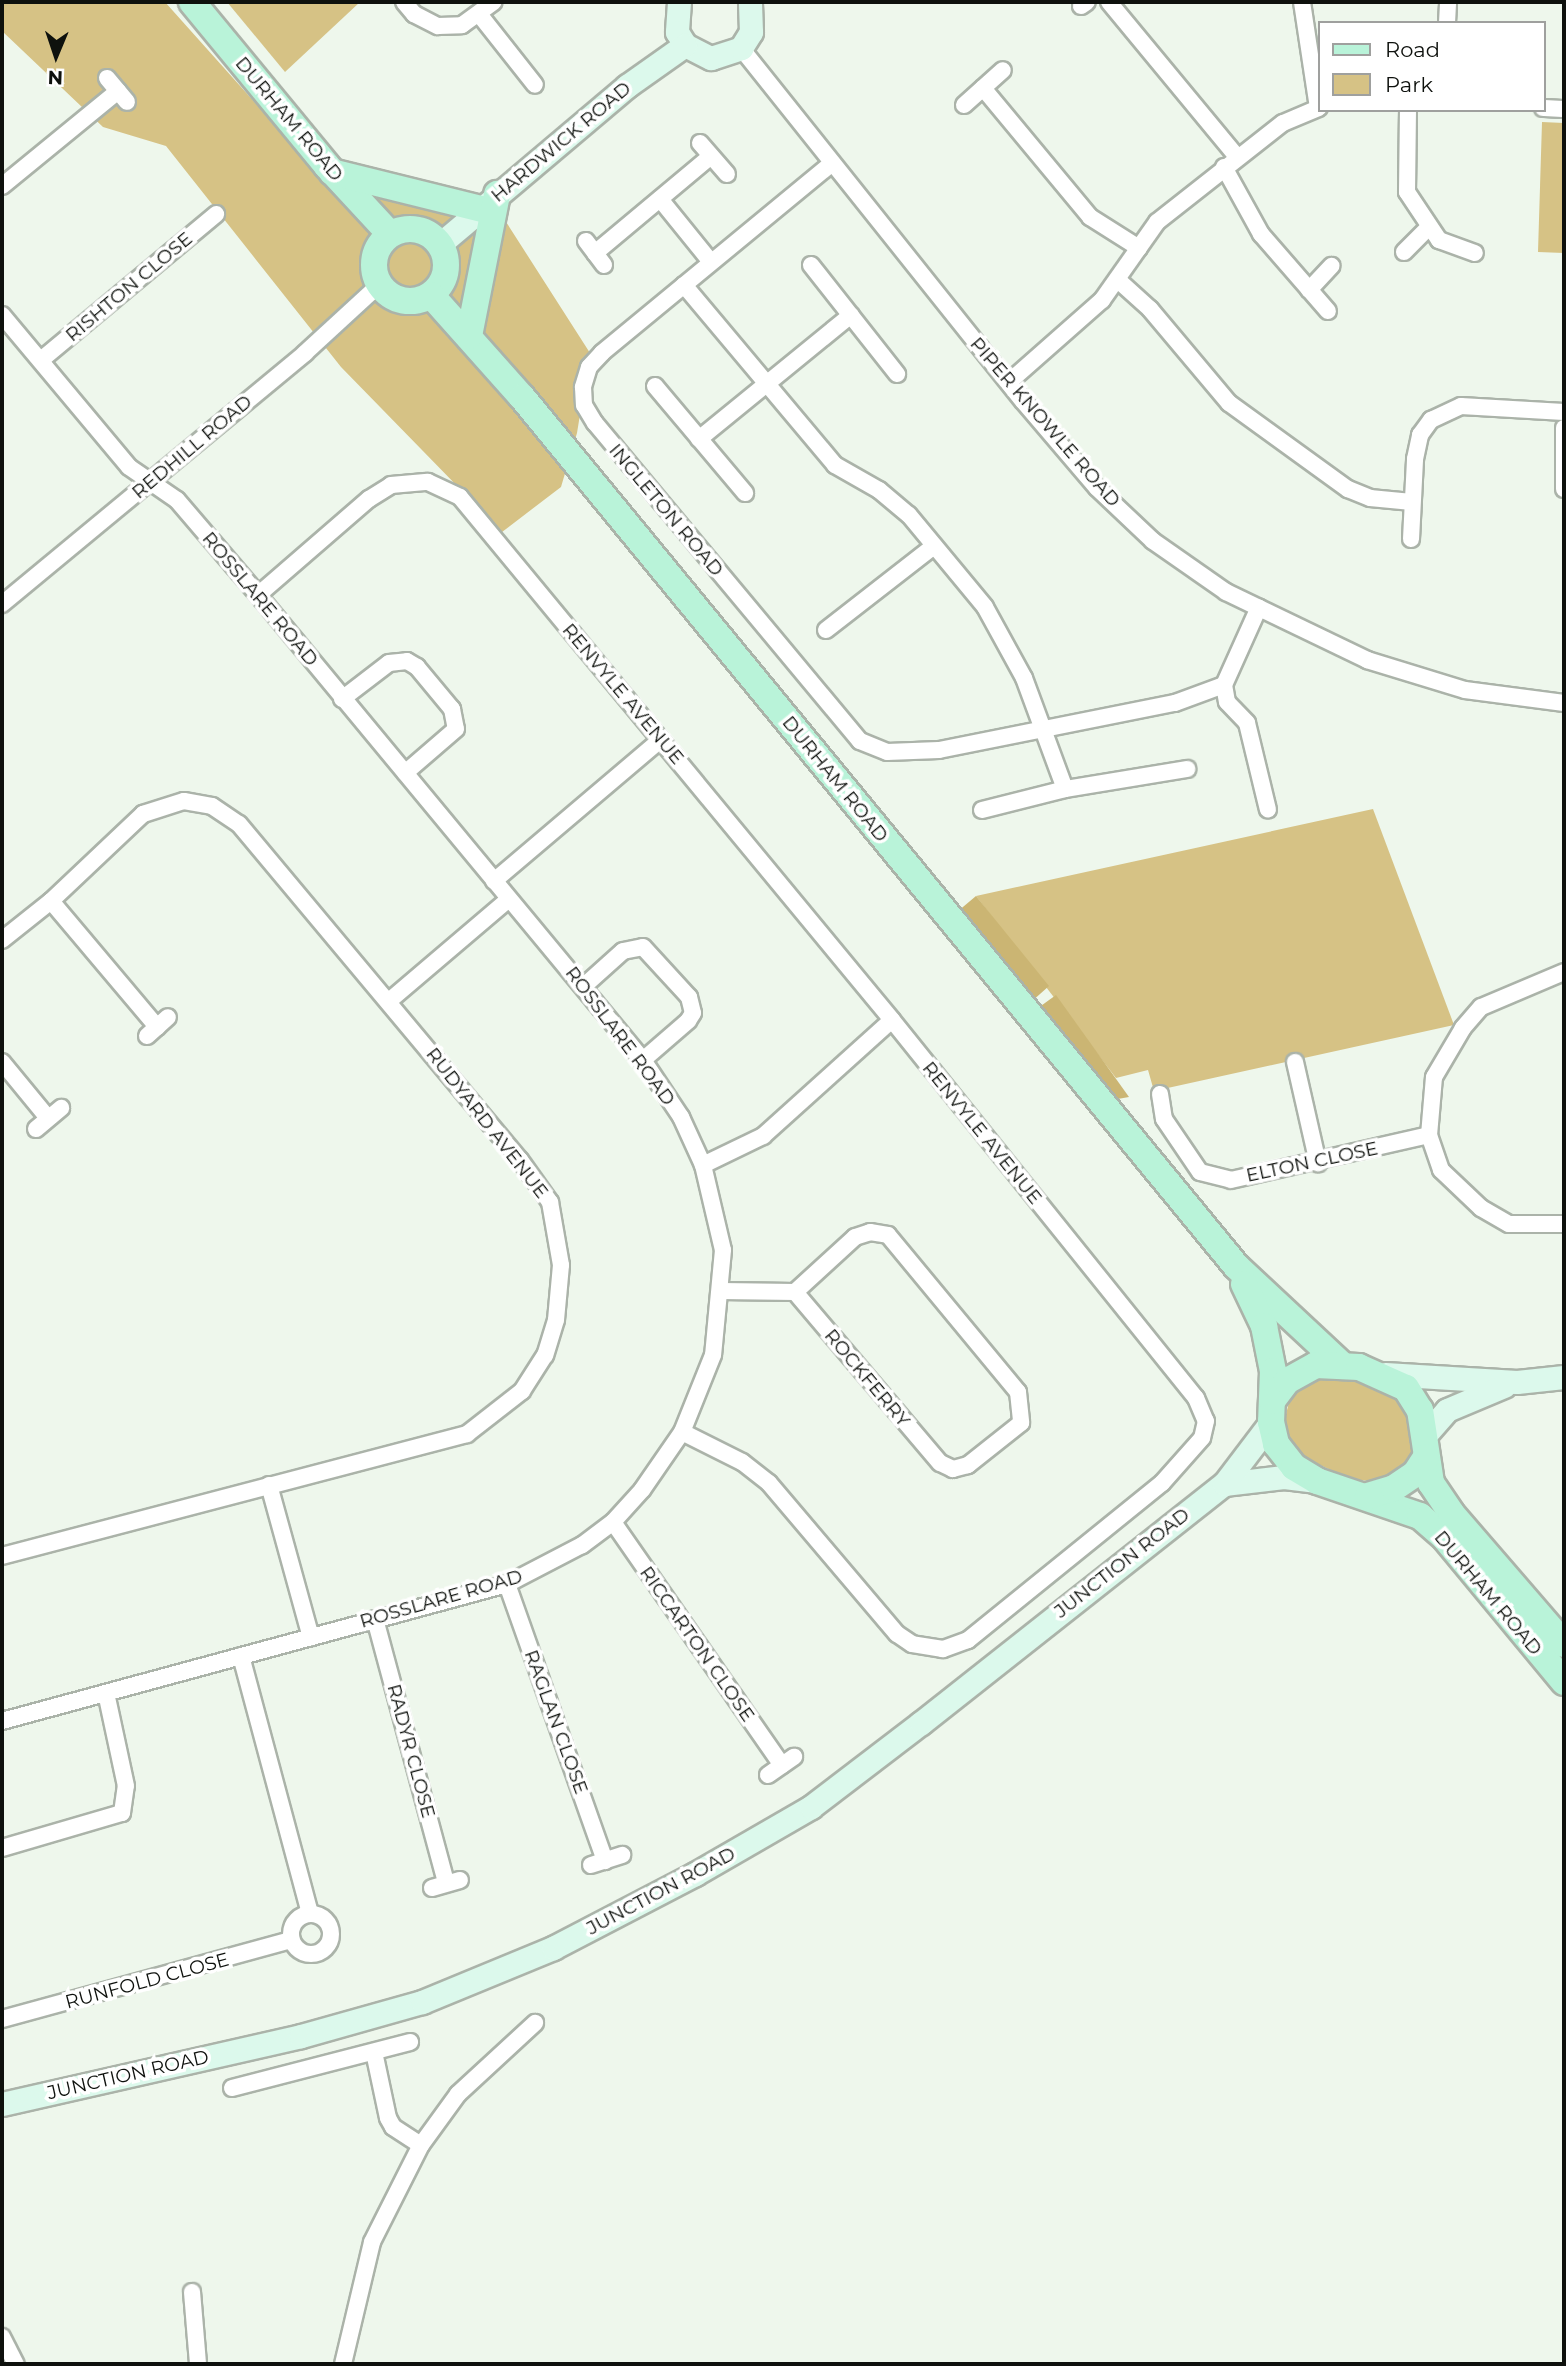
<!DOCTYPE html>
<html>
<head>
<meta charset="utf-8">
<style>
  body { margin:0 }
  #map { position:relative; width:1566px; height:2366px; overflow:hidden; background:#eef7ec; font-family:Montserrat,sans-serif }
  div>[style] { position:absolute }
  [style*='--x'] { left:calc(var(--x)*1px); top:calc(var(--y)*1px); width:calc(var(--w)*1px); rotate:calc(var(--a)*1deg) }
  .green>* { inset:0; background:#d6c285 }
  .forest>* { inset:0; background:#cbb573 }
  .roads { filter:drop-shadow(2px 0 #abb3a9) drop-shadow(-2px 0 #abb3a9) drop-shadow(0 2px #abb3a9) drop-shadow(0 -2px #abb3a9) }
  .street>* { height:16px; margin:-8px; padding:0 8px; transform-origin:8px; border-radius:8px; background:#fff }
  .street>.ring { margin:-8px; padding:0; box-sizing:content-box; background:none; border:16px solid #fff; border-radius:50% }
  .secondary>* { height:23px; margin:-11.5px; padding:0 11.5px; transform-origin:11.5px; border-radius:11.5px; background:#dcf9ec }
  .primary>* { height:26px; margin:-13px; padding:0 13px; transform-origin:13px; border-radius:13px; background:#b9f3d9 }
  .primary>.ring { margin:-13px; padding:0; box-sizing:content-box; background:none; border:26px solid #b9f3d9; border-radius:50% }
  span { translate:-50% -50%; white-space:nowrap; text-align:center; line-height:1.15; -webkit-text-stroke:7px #fff; paint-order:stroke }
  .street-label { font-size:19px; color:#0e110d }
  .frame { position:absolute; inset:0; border:4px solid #0e110d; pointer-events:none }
  .legend { position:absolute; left:1318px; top:21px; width:228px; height:91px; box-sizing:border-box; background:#fff; border:2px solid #9fa09e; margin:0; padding:9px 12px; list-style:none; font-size:21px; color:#0e110d }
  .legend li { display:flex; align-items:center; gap:14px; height:35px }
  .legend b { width:35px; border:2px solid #9fa09e }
  .north { position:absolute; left:21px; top:21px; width:70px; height:70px; -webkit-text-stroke:5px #fff; paint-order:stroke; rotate:182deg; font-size:19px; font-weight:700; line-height:28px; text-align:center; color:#0e110d }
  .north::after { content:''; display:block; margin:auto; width:24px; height:32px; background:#0e110d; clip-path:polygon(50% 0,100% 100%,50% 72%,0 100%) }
</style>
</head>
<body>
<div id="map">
  <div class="green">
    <div style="clip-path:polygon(2px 2px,165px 2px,300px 153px,492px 200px,590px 353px,577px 433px,561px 487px,502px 532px,341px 367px,166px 146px,103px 127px,2px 31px)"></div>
    <div style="clip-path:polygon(227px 2px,360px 2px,285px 72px)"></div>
    <div style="clip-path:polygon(1542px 122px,1564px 123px,1564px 253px,1538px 252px)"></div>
    <div style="clip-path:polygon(1373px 809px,1454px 1025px,1154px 1091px,1148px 1070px,1116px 1078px,976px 896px)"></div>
    <div style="clip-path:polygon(1310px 1377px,1354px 1377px,1403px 1403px,1412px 1418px,1414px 1443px,1413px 1453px,1400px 1470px,1369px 1481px,1350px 1479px,1303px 1457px,1286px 1432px,1285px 1419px,1291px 1393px)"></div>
  </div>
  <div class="forest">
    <div style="clip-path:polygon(976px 896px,1049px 986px,1031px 1002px,957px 912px)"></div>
    <div style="clip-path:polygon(1056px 995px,1129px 1097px,1112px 1100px,1038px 1008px)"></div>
  </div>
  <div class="roads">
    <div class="street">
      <div style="--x:404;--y:2;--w:16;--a:50"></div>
      <div style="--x:414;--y:14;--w:27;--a:27"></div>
      <div style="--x:438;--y:26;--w:24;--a:-2"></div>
      <div style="--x:462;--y:25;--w:39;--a:-36"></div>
      <div style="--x:1109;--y:2;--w:201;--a:50.4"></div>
      <div style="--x:1302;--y:2;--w:107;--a:81.4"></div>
      <div style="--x:1081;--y:6;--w:7;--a:-34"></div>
      <div style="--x:479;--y:14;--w:90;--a:51.7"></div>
      <div style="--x:1447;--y:23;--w:21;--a:-87"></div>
      <div style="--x:741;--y:48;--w:452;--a:51.4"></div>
      <div style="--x:1023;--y:401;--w:114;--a:49.6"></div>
      <div style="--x:1097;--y:488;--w:77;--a:43.4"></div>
      <div style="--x:1153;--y:541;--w:89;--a:34.9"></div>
      <div style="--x:1226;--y:592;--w:157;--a:25.7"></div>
      <div style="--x:1367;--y:660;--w:102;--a:17"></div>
      <div style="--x:1465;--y:690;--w:100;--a:7.5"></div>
      <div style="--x:107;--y:78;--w:31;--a:50"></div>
      <div style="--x:983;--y:88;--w:168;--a:50.3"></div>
      <div style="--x:1090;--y:217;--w:58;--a:32.3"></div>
      <div style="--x:964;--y:105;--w:52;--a:-41.9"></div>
      <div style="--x:1543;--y:108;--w:21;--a:3"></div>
      <div style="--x:1408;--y:110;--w:82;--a:90.7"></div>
      <div style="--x:1407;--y:192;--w:58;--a:56.3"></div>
      <div style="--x:1439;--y:240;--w:38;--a:20"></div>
      <div style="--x:700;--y:143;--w:41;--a:48.9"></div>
      <div style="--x:831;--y:164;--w:297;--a:140.5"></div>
      <div style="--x:602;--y:353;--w:19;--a:133"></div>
      <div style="--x:589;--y:367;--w:21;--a:107"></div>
      <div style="--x:583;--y:387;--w:18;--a:87"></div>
      <div style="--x:584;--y:405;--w:21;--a:59"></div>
      <div style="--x:595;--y:423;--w:414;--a:50.2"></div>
      <div style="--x:860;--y:741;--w:29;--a:22"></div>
      <div style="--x:887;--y:752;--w:52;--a:-2.2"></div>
      <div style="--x:939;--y:750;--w:241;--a:-11.3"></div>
      <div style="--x:1175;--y:703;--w:52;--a:-20.2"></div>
      <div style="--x:1224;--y:685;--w:85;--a:-65.8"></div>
      <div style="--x:1224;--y:167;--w:77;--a:61.1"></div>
      <div style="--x:1261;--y:234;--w:102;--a:49"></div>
      <div style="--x:2;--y:186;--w:150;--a:-39.3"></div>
      <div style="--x:660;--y:199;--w:81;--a:51"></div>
      <div style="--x:586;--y:241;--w:30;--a:53"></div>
      <div style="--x:1404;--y:252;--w:34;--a:-45"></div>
      <div style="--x:595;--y:253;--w:151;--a:-39.9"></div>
      <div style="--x:811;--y:265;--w:139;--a:51.7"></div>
      <div style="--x:1119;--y:281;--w:42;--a:42.1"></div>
      <div style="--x:1150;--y:309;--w:123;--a:50"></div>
      <div style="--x:1229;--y:403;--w:147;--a:35.9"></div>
      <div style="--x:1348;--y:489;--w:24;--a:22"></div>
      <div style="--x:1370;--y:498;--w:42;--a:5.4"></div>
      <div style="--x:684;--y:285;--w:235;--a:50"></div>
      <div style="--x:835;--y:465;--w:51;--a:29.6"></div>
      <div style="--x:879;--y:490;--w:39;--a:40"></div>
      <div style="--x:909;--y:515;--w:119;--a:50.4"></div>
      <div style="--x:985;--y:607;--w:81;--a:61.2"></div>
      <div style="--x:1024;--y:678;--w:118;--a:69.7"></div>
      <div style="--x:1309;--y:290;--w:33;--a:-47"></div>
      <div style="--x:2;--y:315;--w:198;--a:50.1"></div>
      <div style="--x:129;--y:467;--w:58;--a:34.5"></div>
      <div style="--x:177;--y:500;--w:125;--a:49.5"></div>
      <div style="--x:258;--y:595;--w:604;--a:50.38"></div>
      <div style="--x:643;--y:1060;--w:69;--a:56.3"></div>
      <div style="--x:681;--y:1117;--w:53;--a:65.4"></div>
      <div style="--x:703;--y:1165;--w:87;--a:76.8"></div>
      <div style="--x:723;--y:1250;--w:105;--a:95.4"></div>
      <div style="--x:713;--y:1355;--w:83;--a:111.9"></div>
      <div style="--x:682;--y:1432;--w:70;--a:124.6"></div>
      <div style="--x:642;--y:1490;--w:43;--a:132.2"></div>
      <div style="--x:613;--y:1522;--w:39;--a:143"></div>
      <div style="--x:582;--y:1545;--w:85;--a:152.5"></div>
      <div style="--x:507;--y:1584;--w:523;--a:164.82"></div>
      <div style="--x:41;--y:360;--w:228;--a:-39.8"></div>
      <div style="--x:1009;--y:382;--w:124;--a:-41.4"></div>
      <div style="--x:1102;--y:300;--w:95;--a:-54.8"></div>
      <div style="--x:1157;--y:222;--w:160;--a:-38.2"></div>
      <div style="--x:1283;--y:123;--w:39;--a:-23"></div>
      <div style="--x:655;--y:386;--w:140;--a:49.9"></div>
      <div style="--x:1564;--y:428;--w:61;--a:90"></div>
      <div style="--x:699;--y:439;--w:196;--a:-39.2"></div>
      <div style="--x:1411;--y:539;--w:80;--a:-87.1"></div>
      <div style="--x:1415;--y:459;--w:25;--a:-78"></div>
      <div style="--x:1420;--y:435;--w:19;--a:-54"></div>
      <div style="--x:1431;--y:420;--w:33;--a:-25"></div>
      <div style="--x:1461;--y:406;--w:103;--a:3.3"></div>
      <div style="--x:258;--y:595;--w:147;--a:-40.9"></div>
      <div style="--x:369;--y:499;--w:26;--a:-32"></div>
      <div style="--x:391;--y:485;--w:37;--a:-5"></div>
      <div style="--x:428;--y:482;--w:35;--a:25"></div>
      <div style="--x:460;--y:497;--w:678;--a:50.44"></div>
      <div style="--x:892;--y:1020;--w:485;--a:51.2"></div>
      <div style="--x:1196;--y:1398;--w:25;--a:67"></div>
      <div style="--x:1206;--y:1421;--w:17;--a:103"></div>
      <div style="--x:1202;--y:1438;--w:60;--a:131.6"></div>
      <div style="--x:1162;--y:1483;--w:250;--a:141"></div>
      <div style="--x:968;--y:1640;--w:27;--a:160"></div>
      <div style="--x:943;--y:1649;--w:31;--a:-171"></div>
      <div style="--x:912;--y:1644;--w:18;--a:-146"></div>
      <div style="--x:897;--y:1634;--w:198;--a:-130.3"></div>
      <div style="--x:769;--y:1483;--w:34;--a:-142"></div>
      <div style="--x:742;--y:1462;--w:67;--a:-153.4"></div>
      <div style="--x:2;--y:604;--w:393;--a:-39.6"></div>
      <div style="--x:305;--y:353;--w:100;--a:-42.6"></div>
      <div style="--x:826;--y:630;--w:137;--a:-37.9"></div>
      <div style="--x:1224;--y:685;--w:17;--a:80"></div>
      <div style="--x:1227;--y:702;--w:29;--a:46"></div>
      <div style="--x:1247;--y:723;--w:89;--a:76.4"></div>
      <div style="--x:342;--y:699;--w:59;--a:-37.5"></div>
      <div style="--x:389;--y:663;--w:18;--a:-6"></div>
      <div style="--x:407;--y:661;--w:12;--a:31"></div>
      <div style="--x:417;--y:667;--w:55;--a:50.2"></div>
      <div style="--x:452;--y:709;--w:20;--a:79"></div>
      <div style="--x:456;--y:729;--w:67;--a:139.2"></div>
      <div style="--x:982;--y:810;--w:86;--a:-14.2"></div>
      <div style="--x:1065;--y:789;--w:124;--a:-9.3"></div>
      <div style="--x:494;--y:881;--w:218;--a:-40.3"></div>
      <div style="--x:51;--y:901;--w:165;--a:49.9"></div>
      <div style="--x:2;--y:940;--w:63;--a:-38.5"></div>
      <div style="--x:51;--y:901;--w:127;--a:-43.4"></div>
      <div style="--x:143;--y:814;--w:43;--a:-17.6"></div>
      <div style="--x:184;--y:801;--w:28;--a:10"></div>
      <div style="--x:212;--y:806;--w:32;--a:34"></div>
      <div style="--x:239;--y:824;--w:438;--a:50.1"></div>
      <div style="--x:520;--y:1160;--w:52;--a:54.5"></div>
      <div style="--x:550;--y:1202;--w:64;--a:80.1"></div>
      <div style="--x:561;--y:1265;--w:55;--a:95.2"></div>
      <div style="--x:556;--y:1320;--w:37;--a:107"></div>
      <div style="--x:545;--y:1355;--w:43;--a:122.6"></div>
      <div style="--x:522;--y:1391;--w:70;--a:142"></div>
      <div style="--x:467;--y:1434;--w:481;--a:165.3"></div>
      <div style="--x:1564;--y:972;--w:90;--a:157.1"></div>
      <div style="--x:1481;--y:1007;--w:28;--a:131"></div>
      <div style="--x:1463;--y:1028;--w:57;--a:120.6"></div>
      <div style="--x:1434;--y:1077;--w:58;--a:94.9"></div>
      <div style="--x:1429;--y:1135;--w:37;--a:71"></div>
      <div style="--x:1441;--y:1170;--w:55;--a:43.5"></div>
      <div style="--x:1481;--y:1208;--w:32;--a:30"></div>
      <div style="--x:1509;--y:1224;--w:55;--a:0"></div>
      <div style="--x:584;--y:986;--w:52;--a:-41.9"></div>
      <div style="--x:623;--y:951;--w:20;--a:-11"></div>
      <div style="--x:643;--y:947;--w:68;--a:47.4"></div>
      <div style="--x:689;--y:997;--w:16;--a:76"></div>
      <div style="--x:693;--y:1013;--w:9;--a:122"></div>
      <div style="--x:688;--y:1021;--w:60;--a:139.1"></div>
      <div style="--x:389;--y:1001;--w:157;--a:-40.4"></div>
      <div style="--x:147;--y:1036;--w:28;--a:-42"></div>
      <div style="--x:2;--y:1062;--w:72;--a:50.6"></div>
      <div style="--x:1295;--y:1062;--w:104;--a:77.2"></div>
      <div style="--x:1160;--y:1094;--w:25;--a:81"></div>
      <div style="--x:1164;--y:1119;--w:64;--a:55.8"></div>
      <div style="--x:1200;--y:1172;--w:32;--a:14"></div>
      <div style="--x:1231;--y:1180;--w:203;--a:-12.8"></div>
      <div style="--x:36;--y:1129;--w:33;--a:-40"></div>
      <div style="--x:703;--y:1165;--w:67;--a:-25.8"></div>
      <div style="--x:763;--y:1136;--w:173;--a:-42"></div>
      <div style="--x:721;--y:1291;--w:74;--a:0.8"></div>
      <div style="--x:795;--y:1292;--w:81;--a:-42.5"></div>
      <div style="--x:855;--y:1237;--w:16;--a:-18"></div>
      <div style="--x:870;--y:1232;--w:18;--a:9"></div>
      <div style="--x:888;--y:1235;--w:204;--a:50.4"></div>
      <div style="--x:1018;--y:1392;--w:31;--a:84"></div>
      <div style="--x:1021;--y:1423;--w:68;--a:141.6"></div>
      <div style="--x:968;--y:1465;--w:16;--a:165"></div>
      <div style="--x:953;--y:1469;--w:14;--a:-155"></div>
      <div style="--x:940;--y:1463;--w:224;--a:-130.3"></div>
      <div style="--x:269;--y:1485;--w:158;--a:74.6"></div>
      <div style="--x:613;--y:1522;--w:296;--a:55.2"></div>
      <div style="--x:507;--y:1584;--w:294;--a:70.5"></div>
      <div style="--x:375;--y:1619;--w:273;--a:74.9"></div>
      <div style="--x:241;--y:1656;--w:266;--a:75"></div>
      <div style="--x:768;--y:1775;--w:32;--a:-35"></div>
      <div style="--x:2;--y:1848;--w:125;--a:-16.3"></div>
      <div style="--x:122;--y:1813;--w:27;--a:-82"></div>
      <div style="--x:126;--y:1786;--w:95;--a:-102.1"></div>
      <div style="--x:591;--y:1865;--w:33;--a:-18"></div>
      <div style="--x:432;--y:1888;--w:29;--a:-16"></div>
      <div class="ring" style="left:291px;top:1914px;width:24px;height:24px"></div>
      <div style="--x:2;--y:2019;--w:300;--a:-15.3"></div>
      <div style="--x:374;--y:2052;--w:67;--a:78"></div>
      <div style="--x:388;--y:2118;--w:10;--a:61"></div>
      <div style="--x:393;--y:2127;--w:33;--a:33"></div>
      <div style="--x:232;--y:2088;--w:184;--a:-14.5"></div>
      <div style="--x:192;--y:2292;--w:72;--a:85.2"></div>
      <div style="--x:2;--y:2337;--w:30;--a:63"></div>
      <div style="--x:343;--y:2364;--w:125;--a:-76.6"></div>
      <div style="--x:372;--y:2242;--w:109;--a:-63.2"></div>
      <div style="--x:421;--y:2145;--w:63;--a:-54"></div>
      <div style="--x:458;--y:2094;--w:105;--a:-42.7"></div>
    </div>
    <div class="secondary">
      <div style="--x:679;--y:2;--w:30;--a:94"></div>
      <div style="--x:677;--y:32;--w:15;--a:58"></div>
      <div style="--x:685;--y:45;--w:29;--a:27"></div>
      <div style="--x:711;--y:58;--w:32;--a:-18"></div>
      <div style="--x:741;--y:48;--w:19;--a:-58"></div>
      <div style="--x:751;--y:32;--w:30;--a:-92"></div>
      <div style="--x:440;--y:244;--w:245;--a:-40.2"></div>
      <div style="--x:627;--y:86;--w:71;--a:-35.3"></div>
      <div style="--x:1385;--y:1374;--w:132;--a:3.5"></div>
      <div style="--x:1517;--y:1382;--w:47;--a:-6.1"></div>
      <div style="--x:1427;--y:1433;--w:30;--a:-49"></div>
      <div style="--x:1447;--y:1410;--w:62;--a:-22.8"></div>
      <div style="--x:1224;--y:1484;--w:60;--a:-6.7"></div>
      <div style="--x:1284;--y:1477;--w:33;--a:7"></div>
      <div style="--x:2;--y:2104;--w:307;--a:-12.8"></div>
      <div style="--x:301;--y:2036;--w:126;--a:-15.7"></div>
      <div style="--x:422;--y:2002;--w:142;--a:-22.4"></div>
      <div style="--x:553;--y:1948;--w:160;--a:-27.5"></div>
      <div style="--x:695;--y:1874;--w:134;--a:-30"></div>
      <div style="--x:811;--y:1807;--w:138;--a:-37.4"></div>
      <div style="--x:921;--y:1723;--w:386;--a:-38.3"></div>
      <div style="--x:1224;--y:1484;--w:78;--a:-52.8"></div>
    </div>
    <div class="primary">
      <div style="--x:192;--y:2;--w:212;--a:50.5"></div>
      <div style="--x:327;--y:166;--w:93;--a:47.2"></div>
      <div style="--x:332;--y:172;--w:154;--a:13.9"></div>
      <div class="ring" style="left:374px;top:229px;width:46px;height:46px"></div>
      <div style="--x:431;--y:295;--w:137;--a:48.3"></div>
      <div style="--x:522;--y:397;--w:1125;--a:50.59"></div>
      <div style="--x:1236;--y:1266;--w:144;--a:43"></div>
      <div style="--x:469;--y:336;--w:145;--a:-78.8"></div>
      <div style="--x:1244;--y:1284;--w:47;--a:64.5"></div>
      <div style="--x:1264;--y:1326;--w:46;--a:78.7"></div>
      <div style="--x:1273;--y:1371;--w:51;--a:92.2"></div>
      <div style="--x:1271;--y:1422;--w:23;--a:77"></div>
      <div style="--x:1276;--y:1444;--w:29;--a:52"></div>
      <div style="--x:1294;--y:1467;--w:27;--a:31"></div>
      <div style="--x:1317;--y:1481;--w:109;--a:18.8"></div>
      <div style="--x:1420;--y:1516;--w:33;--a:41"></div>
      <div style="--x:1445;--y:1538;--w:187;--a:50.4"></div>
      <div style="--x:1272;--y:1401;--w:25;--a:-53"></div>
      <div style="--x:1287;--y:1381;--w:33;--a:-29"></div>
      <div style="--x:1316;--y:1365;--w:43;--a:2.7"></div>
      <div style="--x:1359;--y:1367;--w:51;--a:24.1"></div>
      <div style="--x:1406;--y:1388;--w:26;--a:58"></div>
      <div style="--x:1420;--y:1410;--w:74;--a:81.4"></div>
      <div style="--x:1431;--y:1483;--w:36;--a:56"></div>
      <div style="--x:1451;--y:1513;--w:173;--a:49.2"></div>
      <div style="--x:1368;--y:1496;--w:27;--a:-17"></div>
      <div style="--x:1394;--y:1488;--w:25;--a:-34"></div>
      <div style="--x:1415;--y:1474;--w:20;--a:-57"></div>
    </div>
  </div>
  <div class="street-label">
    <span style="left:289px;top:119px;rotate:50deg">DURHAM ROAD</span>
    <span style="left:561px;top:142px;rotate:-40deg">HARDWICK ROAD</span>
    <span style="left:129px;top:287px;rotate:-40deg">RISHTON CLOSE</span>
    <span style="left:1045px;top:422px;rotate:49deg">PIPER KNOWLE ROAD</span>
    <span style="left:192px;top:447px;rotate:-40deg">REDHILL ROAD</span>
    <span style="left:666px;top:510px;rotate:50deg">INGLETON ROAD</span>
    <span style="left:260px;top:599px;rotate:50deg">ROSSLARE ROAD</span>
    <span style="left:623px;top:694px;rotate:50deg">RENVYLE AVENUE</span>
    <span style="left:835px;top:779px;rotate:51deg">DURHAM ROAD</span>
    <span style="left:620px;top:1036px;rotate:53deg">ROSSLARE ROAD</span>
    <span style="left:487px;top:1123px;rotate:52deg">RUDYARD AVENUE</span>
    <span style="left:982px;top:1133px;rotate:51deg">RENVYLE AVENUE</span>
    <span style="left:1312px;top:1162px;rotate:-12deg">ELTON CLOSE</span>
    <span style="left:867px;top:1378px;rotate:50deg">ROCKFERRY</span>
    <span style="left:1122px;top:1563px;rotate:-38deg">JUNCTION ROAD</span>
    <span style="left:1488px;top:1593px;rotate:50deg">DURHAM ROAD</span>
    <span style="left:441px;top:1599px;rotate:-16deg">ROSSLARE ROAD</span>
    <span style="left:697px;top:1644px;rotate:55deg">RICCARTON CLOSE</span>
    <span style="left:556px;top:1722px;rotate:70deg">RAGLAN CLOSE</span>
    <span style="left:411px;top:1751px;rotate:75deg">RADYR CLOSE</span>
    <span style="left:661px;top:1891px;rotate:-28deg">JUNCTION ROAD</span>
    <span style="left:147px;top:1981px;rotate:-15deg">RUNFOLD CLOSE</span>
    <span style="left:128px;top:2075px;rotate:-13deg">JUNCTION ROAD</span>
  </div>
  <div class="frame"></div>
  <ul class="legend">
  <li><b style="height:9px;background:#b9f3d9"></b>Road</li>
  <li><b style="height:19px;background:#d6c285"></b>Park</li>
  </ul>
  <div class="north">N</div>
</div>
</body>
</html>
